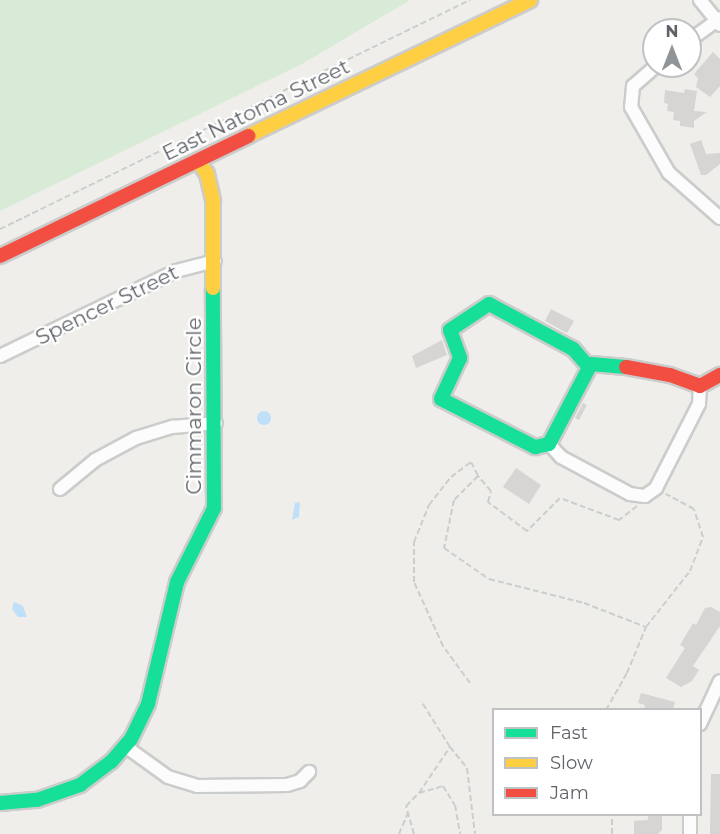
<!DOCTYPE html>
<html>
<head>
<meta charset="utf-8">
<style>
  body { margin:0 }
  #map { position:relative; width:720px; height:834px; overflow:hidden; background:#efeeea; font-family:Montserrat,sans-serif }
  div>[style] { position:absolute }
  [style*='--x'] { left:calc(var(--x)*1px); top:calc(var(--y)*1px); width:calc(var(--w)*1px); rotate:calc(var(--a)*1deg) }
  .green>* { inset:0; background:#d8ebd6 }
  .water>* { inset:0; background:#bfe0f9 }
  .round { border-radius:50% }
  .building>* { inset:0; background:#d6d5d3 }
  .path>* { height:2px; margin-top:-1px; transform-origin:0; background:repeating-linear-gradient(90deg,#cacfcc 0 6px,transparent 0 9px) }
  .roads { filter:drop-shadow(2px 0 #cbcccc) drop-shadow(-2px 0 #cbcccc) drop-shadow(0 2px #cbcccc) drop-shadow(0 -2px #cbcccc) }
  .street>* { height:12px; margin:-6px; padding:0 6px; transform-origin:6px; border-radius:6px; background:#fdfcfc }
  .fast>* { height:14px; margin:-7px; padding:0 7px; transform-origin:7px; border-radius:7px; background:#16e098 }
  .slow>* { height:14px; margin:-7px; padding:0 7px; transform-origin:7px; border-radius:7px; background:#ffcf43 }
  .jam>* { height:14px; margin:-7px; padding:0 7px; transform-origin:7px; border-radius:7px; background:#f24e42 }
  span { translate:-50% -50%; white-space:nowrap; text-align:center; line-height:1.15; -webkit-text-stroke:4.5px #fff; paint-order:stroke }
  .street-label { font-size:21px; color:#5f6368 }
  .legend { position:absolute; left:492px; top:708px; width:210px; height:108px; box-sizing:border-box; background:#fff; border:2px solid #bfc1c3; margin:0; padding:8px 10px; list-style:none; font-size:18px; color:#5f6368 }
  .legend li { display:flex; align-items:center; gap:12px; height:30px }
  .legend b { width:30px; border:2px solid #bfc1c3 }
  .north { position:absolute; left:642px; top:18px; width:60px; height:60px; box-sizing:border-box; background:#fff; border:2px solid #bfc1c3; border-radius:50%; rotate:0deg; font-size:16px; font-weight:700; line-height:24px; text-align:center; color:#5f6368 }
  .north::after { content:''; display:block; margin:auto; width:21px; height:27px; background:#919496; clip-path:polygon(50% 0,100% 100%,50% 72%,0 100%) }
</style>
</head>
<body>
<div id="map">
  <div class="green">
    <div style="clip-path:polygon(0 0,410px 0,302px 64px,0 211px)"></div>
  </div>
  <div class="water">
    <div class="round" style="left:257px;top:411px;width:14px;height:14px"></div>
    <div style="clip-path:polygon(300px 502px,299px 517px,292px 520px,295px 503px)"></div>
    <div style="clip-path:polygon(14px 602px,23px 606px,27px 617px,18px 617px,12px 609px)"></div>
  </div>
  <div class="building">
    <div style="clip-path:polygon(713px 52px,720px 59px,720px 86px,710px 97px,696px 87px,698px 78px,694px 74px)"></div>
    <div style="clip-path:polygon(685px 89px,697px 91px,694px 111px,707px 112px,694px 121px,694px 128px,680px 126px,680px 121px,673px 120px,674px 112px,667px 111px,668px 104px,664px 103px,665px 90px,684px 93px)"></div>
    <div style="clip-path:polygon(701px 140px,706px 154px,720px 153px,720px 164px,706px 175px,701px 175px,690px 144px)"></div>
    <div style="clip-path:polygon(551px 309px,574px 321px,567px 333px,545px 321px)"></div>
    <div style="clip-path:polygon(442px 340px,447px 355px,416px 368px,412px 356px)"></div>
    <div style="clip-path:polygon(583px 403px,587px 405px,579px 420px,575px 418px)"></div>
    <div style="clip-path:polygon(516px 468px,541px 485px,529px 504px,503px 487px)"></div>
    <div style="clip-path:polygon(711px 607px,720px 612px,720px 626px,693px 666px,699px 670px,692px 681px,681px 687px,666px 678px,685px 648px,680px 645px,693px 623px,696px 625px,705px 608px)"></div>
    <div style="clip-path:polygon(641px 693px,675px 702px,673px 710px,644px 710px,645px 705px,638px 703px)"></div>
    <div style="clip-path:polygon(711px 774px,720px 774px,720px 834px,710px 834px)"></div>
    <div style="clip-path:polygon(648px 814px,662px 814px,662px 830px,658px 834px,634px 834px,634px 821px,648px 820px)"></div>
  </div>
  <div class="path">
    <div style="--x:301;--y:84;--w:6;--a:51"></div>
    <div style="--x:305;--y:89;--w:8;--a:-7"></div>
    <div style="--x:0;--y:229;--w:523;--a:-25.98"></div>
    <div style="--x:637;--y:506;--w:23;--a:142"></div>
    <div style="--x:619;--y:520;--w:63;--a:-159.6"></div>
    <div style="--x:560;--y:498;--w:47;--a:135"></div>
    <div style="--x:527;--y:531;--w:49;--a:-143.4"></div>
    <div style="--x:488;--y:502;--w:11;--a:-75"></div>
    <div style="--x:491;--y:491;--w:20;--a:-131"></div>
    <div style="--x:478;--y:476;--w:34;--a:135"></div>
    <div style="--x:454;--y:500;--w:49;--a:101.8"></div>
    <div style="--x:444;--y:548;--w:55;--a:34.6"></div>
    <div style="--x:489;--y:579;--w:98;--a:14.2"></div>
    <div style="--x:584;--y:603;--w:66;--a:21.2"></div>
    <div style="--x:470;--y:683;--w:46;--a:-126.1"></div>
    <div style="--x:443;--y:646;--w:70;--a:-114.4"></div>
    <div style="--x:414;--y:582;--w:40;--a:-90"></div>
    <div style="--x:414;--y:542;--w:40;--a:-68"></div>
    <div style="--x:429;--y:505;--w:36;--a:-52"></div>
    <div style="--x:451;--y:477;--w:25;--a:-37"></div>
    <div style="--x:471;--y:462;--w:16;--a:63"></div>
    <div style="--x:606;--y:710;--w:43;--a:-60.4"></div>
    <div style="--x:627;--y:673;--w:50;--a:-67.6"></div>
    <div style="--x:646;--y:627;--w:71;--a:-51.8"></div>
    <div style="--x:690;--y:571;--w:36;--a:-69"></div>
    <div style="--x:703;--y:537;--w:29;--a:-108"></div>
    <div style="--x:694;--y:509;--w:32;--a:-152"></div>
    <div style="--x:450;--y:747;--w:27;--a:51"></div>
    <div style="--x:467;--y:768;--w:66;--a:83.1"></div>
    <div style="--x:419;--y:793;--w:55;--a:-56"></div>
    <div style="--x:450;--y:747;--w:54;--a:-122.2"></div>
    <div style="--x:399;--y:834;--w:23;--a:-67"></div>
    <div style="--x:414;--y:834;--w:29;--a:-106"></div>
    <div style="--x:406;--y:806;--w:18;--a:-45"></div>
    <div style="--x:419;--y:793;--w:25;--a:-16"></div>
    <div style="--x:443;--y:786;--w:22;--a:58"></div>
    <div style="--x:455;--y:805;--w:29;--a:80"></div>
    <div style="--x:612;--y:834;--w:20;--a:-90"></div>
  </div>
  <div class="roads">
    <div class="street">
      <div style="--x:700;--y:0;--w:32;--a:51"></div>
      <div style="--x:690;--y:40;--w:37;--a:-36"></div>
      <div style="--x:656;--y:66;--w:30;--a:139"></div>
      <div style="--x:633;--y:86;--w:21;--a:95"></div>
      <div style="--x:631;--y:107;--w:76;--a:60.1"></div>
      <div style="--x:669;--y:173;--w:68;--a:41.4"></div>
      <div style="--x:0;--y:356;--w:195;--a:-25.8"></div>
      <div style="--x:176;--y:271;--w:40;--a:-14.4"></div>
      <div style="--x:549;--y:444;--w:18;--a:47"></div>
      <div style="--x:561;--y:457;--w:78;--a:28.2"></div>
      <div style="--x:630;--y:494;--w:15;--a:8"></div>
      <div style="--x:645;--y:496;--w:14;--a:-36"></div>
      <div style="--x:656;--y:488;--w:94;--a:-62.9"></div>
      <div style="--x:699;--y:404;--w:18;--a:-87"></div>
      <div style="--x:60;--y:489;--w:45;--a:-39.6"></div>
      <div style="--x:95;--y:460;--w:47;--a:-28.2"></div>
      <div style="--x:136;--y:438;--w:39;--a:-17"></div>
      <div style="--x:173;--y:427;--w:43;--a:-5.3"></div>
      <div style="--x:700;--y:724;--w:47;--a:-65.1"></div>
      <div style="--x:125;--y:746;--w:53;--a:35.8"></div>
      <div style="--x:168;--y:777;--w:30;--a:17"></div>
      <div style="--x:197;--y:786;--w:90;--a:-0.6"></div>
      <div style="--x:287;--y:785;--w:14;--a:-17"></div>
      <div style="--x:300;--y:781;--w:13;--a:-45"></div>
      <div style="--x:690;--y:834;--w:20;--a:-90"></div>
    </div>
    <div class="fast">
      <div style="--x:588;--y:366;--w:23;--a:-131"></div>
      <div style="--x:573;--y:349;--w:95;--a:-151.8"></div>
      <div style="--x:489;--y:304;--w:47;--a:146.3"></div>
      <div style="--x:450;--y:330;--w:30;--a:70"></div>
      <div style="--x:460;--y:358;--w:45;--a:114.9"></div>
      <div style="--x:441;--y:399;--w:106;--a:27.1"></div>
      <div style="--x:535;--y:447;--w:14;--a:-12"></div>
      <div style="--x:549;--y:444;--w:90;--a:-62.3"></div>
      <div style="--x:591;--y:364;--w:35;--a:5"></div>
      <div style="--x:0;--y:803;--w:37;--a:-5"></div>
      <div style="--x:37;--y:800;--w:46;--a:-19.2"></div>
      <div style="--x:80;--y:785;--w:39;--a:-37"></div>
      <div style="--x:111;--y:762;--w:30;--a:-49"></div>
      <div style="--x:131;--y:739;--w:39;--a:-64"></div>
      <div style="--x:148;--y:704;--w:125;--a:-76.6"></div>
      <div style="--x:177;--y:582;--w:83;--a:-63.4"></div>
      <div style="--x:214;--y:508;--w:220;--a:-90.3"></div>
    </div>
    <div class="slow">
      <div style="--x:248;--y:136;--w:313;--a:-25.7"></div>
      <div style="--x:198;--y:161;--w:16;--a:55"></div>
      <div style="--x:207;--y:174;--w:28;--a:77"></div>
      <div style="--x:213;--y:201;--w:87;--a:90"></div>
    </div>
    <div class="jam">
      <div style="--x:0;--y:256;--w:276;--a:-25.8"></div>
      <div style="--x:626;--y:367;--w:45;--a:10.3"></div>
      <div style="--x:670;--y:375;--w:32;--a:20"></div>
      <div style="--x:700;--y:386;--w:23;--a:-29"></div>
    </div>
  </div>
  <div class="street-label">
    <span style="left:256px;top:110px;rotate:-26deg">East Natoma Street</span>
    <span style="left:107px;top:305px;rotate:-26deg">Spencer Street</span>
    <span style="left:194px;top:406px;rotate:-90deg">Cimmaron Circle</span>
  </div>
  <ul class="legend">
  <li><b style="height:8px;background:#16e098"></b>Fast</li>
  <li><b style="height:8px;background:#ffcf43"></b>Slow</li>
  <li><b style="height:8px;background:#f24e42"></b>Jam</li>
  </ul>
  <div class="north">N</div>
</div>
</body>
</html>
